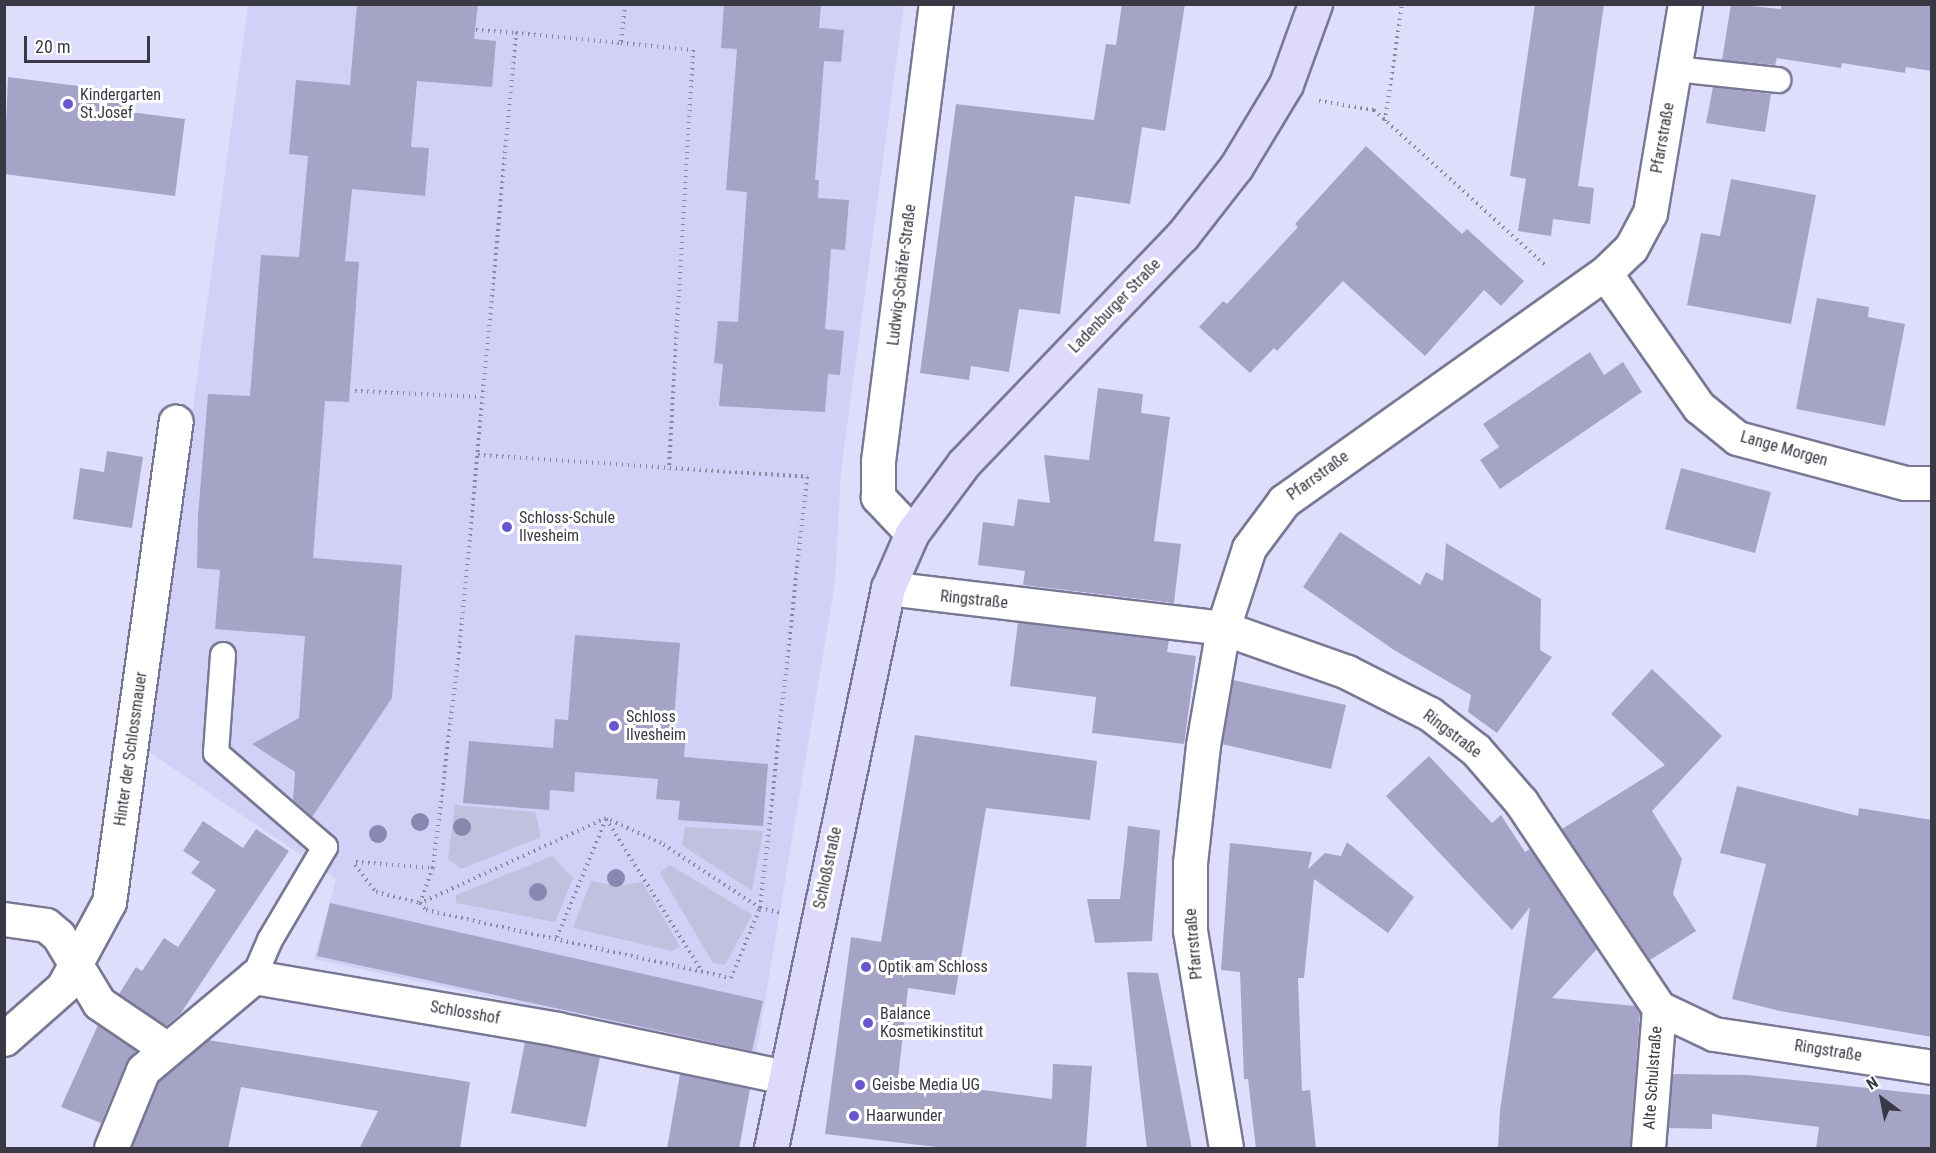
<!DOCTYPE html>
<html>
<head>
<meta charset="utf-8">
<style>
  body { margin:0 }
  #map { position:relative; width:1936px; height:1153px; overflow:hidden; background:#dedefc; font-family:"Roboto Condensed",sans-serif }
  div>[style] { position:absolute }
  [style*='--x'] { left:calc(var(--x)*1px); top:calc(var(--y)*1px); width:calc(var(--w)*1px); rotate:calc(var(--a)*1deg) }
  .built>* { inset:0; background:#d1d0f6 }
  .green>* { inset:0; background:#c1c0de }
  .building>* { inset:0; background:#a5a4c7 }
  .path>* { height:4px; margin-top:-2px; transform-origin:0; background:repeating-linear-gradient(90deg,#88889d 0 1.5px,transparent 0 6px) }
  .roads { filter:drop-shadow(2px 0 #797894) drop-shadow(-2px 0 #797894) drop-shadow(0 2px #797894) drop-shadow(0 -2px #797894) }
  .lane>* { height:24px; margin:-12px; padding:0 12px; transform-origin:12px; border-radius:12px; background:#fff }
  .street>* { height:33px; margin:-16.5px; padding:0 16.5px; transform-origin:16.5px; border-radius:16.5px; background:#fff }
  .secondary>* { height:33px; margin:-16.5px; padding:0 16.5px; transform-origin:16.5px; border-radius:16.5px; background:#dddafc }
  .trees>* { width:18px; height:18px; margin:-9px; border-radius:50%; background:#8987b0 }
  .dots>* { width:16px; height:16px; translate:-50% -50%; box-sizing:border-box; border:3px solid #fff; border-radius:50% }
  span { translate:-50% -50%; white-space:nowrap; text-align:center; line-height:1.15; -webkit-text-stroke:6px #fff; paint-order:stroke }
  .poi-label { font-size:16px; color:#393945 }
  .left { translate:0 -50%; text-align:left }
  .street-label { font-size:16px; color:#393945 }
  .frame { position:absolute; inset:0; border:6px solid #393945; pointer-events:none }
  .north { position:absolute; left:1852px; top:1069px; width:60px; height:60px; -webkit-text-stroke:4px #fff; paint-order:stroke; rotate:328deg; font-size:16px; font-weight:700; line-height:24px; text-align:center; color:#393945 }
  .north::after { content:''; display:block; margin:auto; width:21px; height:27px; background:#393945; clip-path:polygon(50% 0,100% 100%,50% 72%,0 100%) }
  .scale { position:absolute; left:24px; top:36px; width:126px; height:27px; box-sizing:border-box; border:3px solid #393945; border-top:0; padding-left:8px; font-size:18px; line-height:21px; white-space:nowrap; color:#393945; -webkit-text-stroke:4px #fff; paint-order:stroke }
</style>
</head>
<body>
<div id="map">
  <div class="built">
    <div style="clip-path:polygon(248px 5px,904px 5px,841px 471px,835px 583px,756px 1055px,314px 959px,336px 879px,146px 750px)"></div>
  </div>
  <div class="green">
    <div style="clip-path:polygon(455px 805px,535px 812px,541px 837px,461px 869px,448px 859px)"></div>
    <div style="clip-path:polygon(685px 827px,763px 831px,752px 891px,682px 845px)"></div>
    <div style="clip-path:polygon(552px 856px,573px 878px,555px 922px,456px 903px,456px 895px)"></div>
    <div style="clip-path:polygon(670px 865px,752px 915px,725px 965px,713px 963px,660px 873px)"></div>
    <div style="clip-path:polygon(591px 881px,617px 886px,642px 882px,680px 946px,672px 951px,573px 928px)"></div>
  </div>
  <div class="building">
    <div style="clip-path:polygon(357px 4px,478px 4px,474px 39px,496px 41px,492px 87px,417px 81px,411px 147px,429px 148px,425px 196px,352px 189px,345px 261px,359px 262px,349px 402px,325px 401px,313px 558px,402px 565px,392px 698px,312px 817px,293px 800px,295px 772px,252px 744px,299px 718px,305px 636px,215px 629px,220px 570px,197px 568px,198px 516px,208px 394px,250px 396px,261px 255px,299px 257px,308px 156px,289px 154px,296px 80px,350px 85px)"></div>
    <div style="clip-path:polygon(724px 4px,821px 4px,819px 28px,844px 30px,841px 62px,824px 61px,815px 180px,819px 180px,818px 198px,849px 200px,845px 250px,831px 249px,825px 329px,844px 331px,840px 375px,828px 374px,825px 412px,719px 406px,723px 364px,714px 363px,718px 321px,738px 322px,747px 192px,726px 190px,737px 49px,721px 48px)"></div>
    <div style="clip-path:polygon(1122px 4px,1185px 4px,1165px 131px,1142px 127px,1130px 204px,1075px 196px,1060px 314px,1019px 309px,1009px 372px,971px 366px,969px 380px,920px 373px,956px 104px,1094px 120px,1106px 44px,1116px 45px)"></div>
    <div style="clip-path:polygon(1535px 4px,1604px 4px,1578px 186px,1594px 188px,1590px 224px,1553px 219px,1551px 236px,1518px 231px,1526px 179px,1510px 176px)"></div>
    <div style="clip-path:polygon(1731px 4px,1781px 9px,1781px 4px,1932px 4px,1932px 71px,1906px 67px,1905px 73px,1842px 63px,1841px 68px,1777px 58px,1775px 65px,1722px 60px)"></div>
    <div style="clip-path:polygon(8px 77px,133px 93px,130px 112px,185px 119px,175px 196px,4px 174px)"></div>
    <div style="clip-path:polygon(1713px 87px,1771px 94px,1765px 132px,1706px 123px)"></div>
    <div style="clip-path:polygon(1366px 146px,1462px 234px,1467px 229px,1524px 281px,1501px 306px,1484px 290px,1425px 356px,1343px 281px,1277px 351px,1274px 348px,1250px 373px,1199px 327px,1223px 301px,1227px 304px,1298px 227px,1295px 224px)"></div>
    <div style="clip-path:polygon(1731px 179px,1816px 195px,1791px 324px,1687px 305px,1701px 233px,1720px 236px)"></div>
    <div style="clip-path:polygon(1817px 298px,1869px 307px,1868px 317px,1905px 324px,1885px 426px,1796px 409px)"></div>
    <div style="clip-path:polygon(1590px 352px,1604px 375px,1623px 362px,1642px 392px,1500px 489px,1480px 460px,1499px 447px,1483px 424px)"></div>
    <div style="clip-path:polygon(1098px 388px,1143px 394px,1141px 413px,1170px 417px,1154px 541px,1181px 544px,1174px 603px,1023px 585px,1025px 571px,978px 565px,983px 522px,1014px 526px,1018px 499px,1050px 503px,1044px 455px,1089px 460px)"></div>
    <div style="clip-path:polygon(107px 451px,143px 457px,132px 528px,73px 519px,80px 468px,104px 472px)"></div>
    <div style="clip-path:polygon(1681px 468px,1771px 492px,1755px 553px,1665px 529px)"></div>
    <div style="clip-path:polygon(1340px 532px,1420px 585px,1426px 572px,1443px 581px,1446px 543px,1541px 599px,1540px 650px,1552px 657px,1497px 733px,1468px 712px,1471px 695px,1394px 650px,1303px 587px)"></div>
    <div style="clip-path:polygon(1018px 622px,1169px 640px,1167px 652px,1196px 656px,1184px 744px,1092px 733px,1096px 697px,1010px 686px)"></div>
    <div style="clip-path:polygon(575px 635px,680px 643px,673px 732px,686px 733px,684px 757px,768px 764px,763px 826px,678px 820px,680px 801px,656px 799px,658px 779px,575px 772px,574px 792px,550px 790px,549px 810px,463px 803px,469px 741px,553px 748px,555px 719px,568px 720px)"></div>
    <div style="clip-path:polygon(1652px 669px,1722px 736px,1652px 811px,1682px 859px,1673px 894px,1696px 931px,1650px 960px,1562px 829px,1665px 765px,1611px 714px)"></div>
    <div style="clip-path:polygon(1233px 680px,1346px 705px,1331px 769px,1222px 744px)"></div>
    <div style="clip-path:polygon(915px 735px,1097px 761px,1090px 820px,986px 808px,955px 995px,908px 988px,898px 1079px,1052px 1099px,1053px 1064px,1092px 1066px,1086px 1149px,954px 1149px,825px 1134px,851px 937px,881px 942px)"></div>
    <div style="clip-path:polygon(1429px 756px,1492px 823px,1501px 815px,1525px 852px,1530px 849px,1597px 949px,1552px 998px,1635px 1006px,1640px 1013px,1630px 1149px,1498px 1149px,1500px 1110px,1530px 907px,1512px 930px,1386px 796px)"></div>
    <div style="clip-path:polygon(1737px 786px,1858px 816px,1859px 808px,1932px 820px,1932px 1037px,1780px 1011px,1732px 999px,1766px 864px,1720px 853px)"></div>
    <div style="clip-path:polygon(203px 821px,243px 848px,256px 829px,289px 851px,181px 1013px,166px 1026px,119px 994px,136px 967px,142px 971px,164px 938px,178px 947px,216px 890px,191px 873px,200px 862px,183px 851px)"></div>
    <div style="clip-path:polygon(1128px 826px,1160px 830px,1152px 941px,1095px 943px,1087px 899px,1120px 899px)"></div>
    <div style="clip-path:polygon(1347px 842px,1414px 897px,1388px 933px,1314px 879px,1304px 978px,1298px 978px,1302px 1091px,1310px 1090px,1316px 1149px,1256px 1149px,1248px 1079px,1244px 1079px,1240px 972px,1221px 970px,1230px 843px,1312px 852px,1308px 869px,1325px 853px,1341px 856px)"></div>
    <div style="clip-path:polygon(330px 903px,763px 1001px,752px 1051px,317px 956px)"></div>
    <div style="clip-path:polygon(1127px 972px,1158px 973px,1192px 1149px,1147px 1149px)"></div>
    <div style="clip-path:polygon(98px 1025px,136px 1051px,126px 1063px,101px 1123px,61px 1107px)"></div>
    <div style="clip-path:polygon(208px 1040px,470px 1082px,460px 1149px,359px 1149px,378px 1111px,241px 1087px,228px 1149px,131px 1149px,159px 1081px)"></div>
    <div style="clip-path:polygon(525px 1042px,600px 1057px,586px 1127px,511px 1113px)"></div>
    <div style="clip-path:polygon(680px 1074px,750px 1089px,739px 1149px,667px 1149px)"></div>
    <div style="clip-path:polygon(1673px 1074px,1748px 1075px,1932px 1095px,1932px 1149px,1816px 1149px,1819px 1127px,1712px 1114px,1712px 1129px,1668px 1128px)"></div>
  </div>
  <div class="path">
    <div style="--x:625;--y:4;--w:39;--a:96"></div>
    <div style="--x:621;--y:43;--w:72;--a:5.6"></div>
    <div style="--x:693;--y:50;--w:420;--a:93.3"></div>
    <div style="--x:476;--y:30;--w:40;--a:4.3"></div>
    <div style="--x:1319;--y:101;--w:56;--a:9.3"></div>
    <div style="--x:1374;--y:110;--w:234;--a:42.2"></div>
    <div style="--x:1385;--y:121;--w:118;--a:-81.7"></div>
    <div style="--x:355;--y:391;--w:126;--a:2.7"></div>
    <div style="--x:478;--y:455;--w:330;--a:3.8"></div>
    <div style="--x:807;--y:477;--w:434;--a:96.2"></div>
    <div style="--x:760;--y:908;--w:118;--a:-146.7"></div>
    <div style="--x:661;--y:843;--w:60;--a:-155.6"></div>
    <div style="--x:606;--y:818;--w:205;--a:155.4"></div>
    <div style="--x:420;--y:903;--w:37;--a:-70"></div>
    <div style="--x:433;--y:868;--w:227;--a:-83.2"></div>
    <div style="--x:460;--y:643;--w:613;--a:-84.75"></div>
    <div style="--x:516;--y:33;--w:105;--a:5.4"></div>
    <div style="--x:606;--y:819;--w:178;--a:57.8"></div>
    <div style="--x:356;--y:862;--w:77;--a:4.5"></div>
    <div style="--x:355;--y:865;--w:34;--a:52"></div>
    <div style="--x:376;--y:892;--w:45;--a:14"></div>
    <div style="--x:420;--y:903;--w:9;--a:49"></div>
    <div style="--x:426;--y:910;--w:312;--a:12.6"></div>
    <div style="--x:731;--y:978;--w:76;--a:-67.5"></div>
    <div style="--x:760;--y:908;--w:23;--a:13"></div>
    <div style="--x:557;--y:937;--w:128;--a:-67.4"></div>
  </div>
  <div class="roads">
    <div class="lane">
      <div style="--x:1676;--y:69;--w:103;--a:6.2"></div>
      <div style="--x:223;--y:655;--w:98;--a:94.1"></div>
      <div style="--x:216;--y:753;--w:144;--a:40.8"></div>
      <div style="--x:325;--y:847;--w:108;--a:120.6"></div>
      <div style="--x:270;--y:940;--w:40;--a:113.4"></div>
    </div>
    <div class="street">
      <div style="--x:1605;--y:273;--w:164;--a:55"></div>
      <div style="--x:1699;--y:407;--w:49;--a:39.2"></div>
      <div style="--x:1737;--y:438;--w:174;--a:15"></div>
      <div style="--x:1905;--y:483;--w:27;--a:0"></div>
      <div style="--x:912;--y:533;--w:50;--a:-133.4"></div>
      <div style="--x:878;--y:497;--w:36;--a:-90"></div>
      <div style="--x:878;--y:461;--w:461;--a:-82.8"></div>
      <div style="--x:888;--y:588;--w:337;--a:6.8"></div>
      <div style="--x:1223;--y:628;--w:132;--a:19.5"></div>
      <div style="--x:1347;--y:672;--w:93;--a:26.8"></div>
      <div style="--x:1430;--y:714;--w:58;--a:38"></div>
      <div style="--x:1476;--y:750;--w:69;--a:49.1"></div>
      <div style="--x:1521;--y:802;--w:248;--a:56.2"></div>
      <div style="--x:1659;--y:1008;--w:61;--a:25.3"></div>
      <div style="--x:1714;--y:1034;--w:220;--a:8.6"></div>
      <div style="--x:4;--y:919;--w:42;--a:8.1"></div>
      <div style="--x:46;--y:925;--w:16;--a:40"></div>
      <div style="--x:58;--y:935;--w:79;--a:58.9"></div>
      <div style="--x:99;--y:1003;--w:82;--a:34.1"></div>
      <div style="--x:4;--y:1039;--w:79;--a:-41.4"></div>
      <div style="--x:63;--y:987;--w:97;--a:-61.6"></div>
      <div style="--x:109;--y:902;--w:485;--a:-82.1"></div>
      <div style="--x:111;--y:1148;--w:84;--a:-67.7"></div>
      <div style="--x:143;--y:1070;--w:145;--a:-40"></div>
      <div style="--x:254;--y:977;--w:307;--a:9.7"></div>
      <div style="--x:557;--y:1029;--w:233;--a:11.9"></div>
      <div style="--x:1226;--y:1148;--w:221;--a:-99.4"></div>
      <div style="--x:1190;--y:930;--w:67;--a:-90"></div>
      <div style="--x:1190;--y:863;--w:119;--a:-83.7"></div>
      <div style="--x:1203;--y:745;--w:119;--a:-80.3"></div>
      <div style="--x:1223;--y:628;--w:84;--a:-72"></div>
      <div style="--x:1249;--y:548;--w:59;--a:-53.3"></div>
      <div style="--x:1284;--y:501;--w:394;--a:-35.4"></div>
      <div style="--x:1605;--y:273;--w:36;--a:-44"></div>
      <div style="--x:1631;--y:248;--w:40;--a:-62"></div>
      <div style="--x:1650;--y:213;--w:212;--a:-80.5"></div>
      <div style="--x:1648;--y:1148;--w:140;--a:-85.5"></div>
    </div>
    <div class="secondary">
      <div style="--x:771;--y:1148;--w:572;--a:-78.2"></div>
      <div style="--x:888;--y:588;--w:60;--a:-66.4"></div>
      <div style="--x:912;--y:533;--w:87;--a:-53.4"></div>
      <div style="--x:964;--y:463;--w:315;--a:-46.2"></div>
      <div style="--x:1182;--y:236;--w:88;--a:-52"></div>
      <div style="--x:1236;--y:167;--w:97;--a:-58.9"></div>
      <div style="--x:1286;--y:84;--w:85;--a:-70.1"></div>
    </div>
  </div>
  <div class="trees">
    <div style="left:420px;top:822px"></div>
    <div style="left:462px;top:827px"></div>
    <div style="left:378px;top:834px"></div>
    <div style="left:616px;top:878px"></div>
    <div style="left:538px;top:892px"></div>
  </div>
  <div class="dots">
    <div style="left:68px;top:104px;background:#6956cf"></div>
    <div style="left:507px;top:527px;background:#6956cf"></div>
    <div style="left:614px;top:726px;background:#6956cf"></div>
    <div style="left:866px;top:967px;background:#6956cf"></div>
    <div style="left:868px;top:1023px;background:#6956cf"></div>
    <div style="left:860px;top:1085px;background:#6956cf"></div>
    <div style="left:854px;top:1116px;background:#6956cf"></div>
  </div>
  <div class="poi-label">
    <span class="left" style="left:80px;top:104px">Kindergarten<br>St.Josef</span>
    <span class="left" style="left:519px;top:527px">Schloss-Schule<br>Ilvesheim</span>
    <span class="left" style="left:626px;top:726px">Schloss<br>Ilvesheim</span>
    <span class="left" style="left:878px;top:967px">Optik am Schloss</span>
    <span class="left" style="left:880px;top:1023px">Balance<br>Kosmetikinstitut</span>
    <span class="left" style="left:872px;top:1085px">Geisbe Media UG</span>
    <span class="left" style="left:866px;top:1116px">Haarwunder</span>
  </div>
  <div class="street-label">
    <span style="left:1663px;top:138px;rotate:-80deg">Pfarrstraße</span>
    <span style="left:902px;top:275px;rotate:-83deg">Ludwig-Schäfer-Straße</span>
    <span style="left:1115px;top:306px;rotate:-46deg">Ladenburger Straße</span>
    <span style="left:1784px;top:449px;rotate:16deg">Lange Morgen</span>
    <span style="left:1318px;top:476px;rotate:-36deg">Pfarrstraße</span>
    <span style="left:974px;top:600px;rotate:6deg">Ringstraße</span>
    <span style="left:1452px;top:734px;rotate:37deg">Ringstraße</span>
    <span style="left:131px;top:749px;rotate:-82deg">Hinter der Schlossmauer</span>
    <span style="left:828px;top:868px;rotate:-78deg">Schloßstraße</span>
    <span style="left:1194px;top:944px;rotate:-95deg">Pfarrstraße</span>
    <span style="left:465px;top:1013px;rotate:10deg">Schlosshof</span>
    <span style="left:1828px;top:1051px;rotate:9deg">Ringstraße</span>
    <span style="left:1653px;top:1078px;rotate:-86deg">Alte Schulstraße</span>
  </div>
  <div class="frame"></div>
  <div class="north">N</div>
  <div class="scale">20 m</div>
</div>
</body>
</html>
